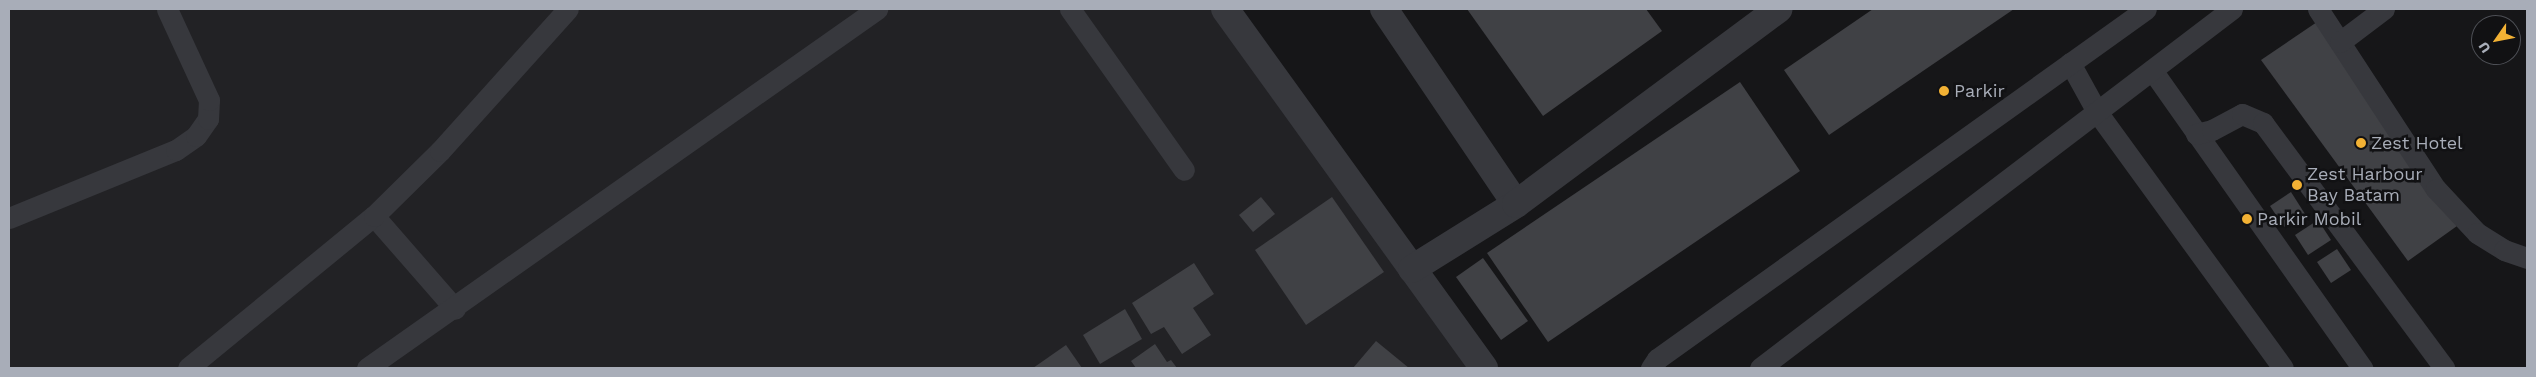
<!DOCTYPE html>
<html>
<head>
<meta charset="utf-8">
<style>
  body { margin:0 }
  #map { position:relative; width:2536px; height:377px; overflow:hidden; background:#161618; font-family:"Work Sans",sans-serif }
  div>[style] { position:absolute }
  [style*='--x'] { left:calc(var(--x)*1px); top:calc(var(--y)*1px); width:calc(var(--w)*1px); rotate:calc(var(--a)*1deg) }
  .built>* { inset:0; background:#222225 }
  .building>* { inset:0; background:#404145 }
  .lane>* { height:21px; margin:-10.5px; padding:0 10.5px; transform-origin:10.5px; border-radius:10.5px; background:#37383d }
  .street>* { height:28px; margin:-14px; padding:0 14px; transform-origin:14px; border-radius:14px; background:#37383d }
  .dots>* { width:14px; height:14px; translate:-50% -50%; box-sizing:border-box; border:2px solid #111113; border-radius:50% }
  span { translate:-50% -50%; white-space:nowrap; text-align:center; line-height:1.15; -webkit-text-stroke:5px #111113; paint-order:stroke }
  .poi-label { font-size:18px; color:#a8adb8 }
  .left { translate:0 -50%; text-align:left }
  .frame { position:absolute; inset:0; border:10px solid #a8adb8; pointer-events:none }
  .north { position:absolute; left:2471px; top:15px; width:50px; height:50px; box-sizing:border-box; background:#111113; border:1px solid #4d4f55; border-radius:50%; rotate:237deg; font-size:14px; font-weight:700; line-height:20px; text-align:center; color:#a8adb8 }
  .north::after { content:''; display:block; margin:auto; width:18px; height:22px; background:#f2b134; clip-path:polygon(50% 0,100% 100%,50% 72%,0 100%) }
</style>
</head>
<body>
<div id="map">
  <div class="built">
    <div style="clip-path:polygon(9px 9px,1221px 9px,1482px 368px,9px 368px)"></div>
  </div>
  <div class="building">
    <div style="clip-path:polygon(1467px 9px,1646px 9px,1662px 31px,1543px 116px)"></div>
    <div style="clip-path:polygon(1873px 9px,2014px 9px,1829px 135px,1784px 70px)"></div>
    <div style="clip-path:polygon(2317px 22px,2457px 226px,2408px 261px,2261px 60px)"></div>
    <div style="clip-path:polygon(1740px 82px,1800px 171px,1548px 342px,1487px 253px)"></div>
    <div style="clip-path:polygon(2291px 192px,2305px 214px,2284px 227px,2270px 206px)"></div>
    <div style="clip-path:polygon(1261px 197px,1275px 214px,1253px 232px,1239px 215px)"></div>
    <div style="clip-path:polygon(1332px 197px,1384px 272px,1306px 325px,1255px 250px)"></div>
    <div style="clip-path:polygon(2318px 220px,2331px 240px,2308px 255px,2295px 235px)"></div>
    <div style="clip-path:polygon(2337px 249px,2351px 270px,2331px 283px,2317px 262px)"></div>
    <div style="clip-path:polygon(1483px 258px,1528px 321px,1501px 340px,1456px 277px)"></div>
    <div style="clip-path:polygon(1194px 263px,1214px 294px,1193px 308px,1211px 335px,1182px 354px,1164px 327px,1151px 334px,1132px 303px)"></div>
    <div style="clip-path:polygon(1125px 309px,1142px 339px,1100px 364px,1083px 335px)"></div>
    <div style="clip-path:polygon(1376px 341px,1409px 368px,1353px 368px)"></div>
    <div style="clip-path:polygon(1155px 344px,1167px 362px,1171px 360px,1177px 368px,1136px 368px,1131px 361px)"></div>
    <div style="clip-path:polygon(1066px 345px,1082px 368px,1033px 368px)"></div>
  </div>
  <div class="lane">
    <div style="--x:1070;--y:9;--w:197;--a:54.7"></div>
    <div style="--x:2318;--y:9;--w:215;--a:56.8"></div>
    <div style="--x:2436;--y:189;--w:60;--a:47"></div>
    <div style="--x:2477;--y:233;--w:32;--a:32"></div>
    <div style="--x:2504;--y:250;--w:24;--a:19"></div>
    <div style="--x:2340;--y:42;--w:55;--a:-36.9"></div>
    <div style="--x:2070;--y:63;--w:56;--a:61.1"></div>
    <div style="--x:2097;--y:112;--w:316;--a:54"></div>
    <div style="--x:2152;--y:70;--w:365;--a:54.8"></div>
    <div style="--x:2196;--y:134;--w:16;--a:-14"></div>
    <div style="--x:2212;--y:130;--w:34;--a:-28"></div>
    <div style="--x:2242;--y:114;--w:23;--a:23"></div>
    <div style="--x:2263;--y:123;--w:305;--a:53.5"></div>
    <div style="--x:374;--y:216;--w:123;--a:48.9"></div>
    <div style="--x:9;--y:218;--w:180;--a:-22.2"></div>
    <div style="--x:176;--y:150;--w:24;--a:-35"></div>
    <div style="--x:196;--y:136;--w:21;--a:-55"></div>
    <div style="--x:208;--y:119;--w:19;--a:-87"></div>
    <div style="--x:209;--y:100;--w:100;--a:-114.8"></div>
    <div style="--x:188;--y:368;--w:240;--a:-39.3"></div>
    <div style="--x:374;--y:216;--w:93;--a:-44.6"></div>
    <div style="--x:440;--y:151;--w:191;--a:-48"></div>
    <div style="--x:367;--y:368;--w:624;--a:-35.14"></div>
    <div style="--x:1651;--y:368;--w:11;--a:-56"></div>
    <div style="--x:1657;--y:359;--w:601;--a:-35.59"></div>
    <div style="--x:1760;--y:368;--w:593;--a:-37.26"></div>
  </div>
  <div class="street">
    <div style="--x:1225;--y:9;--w:443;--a:54.2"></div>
    <div style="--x:1384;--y:9;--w:235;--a:55.9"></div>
    <div style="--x:1412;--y:269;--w:123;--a:-32"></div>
    <div style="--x:1516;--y:204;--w:327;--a:-36.6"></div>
  </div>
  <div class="dots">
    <div style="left:1944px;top:91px;background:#f2b134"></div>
    <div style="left:2361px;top:143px;background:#f2b134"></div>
    <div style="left:2297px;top:185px;background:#f2b134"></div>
    <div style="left:2247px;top:219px;background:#f2b134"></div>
  </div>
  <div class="poi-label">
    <span class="left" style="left:1954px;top:91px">Parkir</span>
    <span class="left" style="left:2371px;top:143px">Zest Hotel</span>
    <span class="left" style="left:2307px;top:185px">Zest Harbour<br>Bay Batam</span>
    <span class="left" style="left:2257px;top:219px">Parkir Mobil</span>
  </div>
  <div class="frame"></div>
  <div class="north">U</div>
</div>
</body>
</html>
